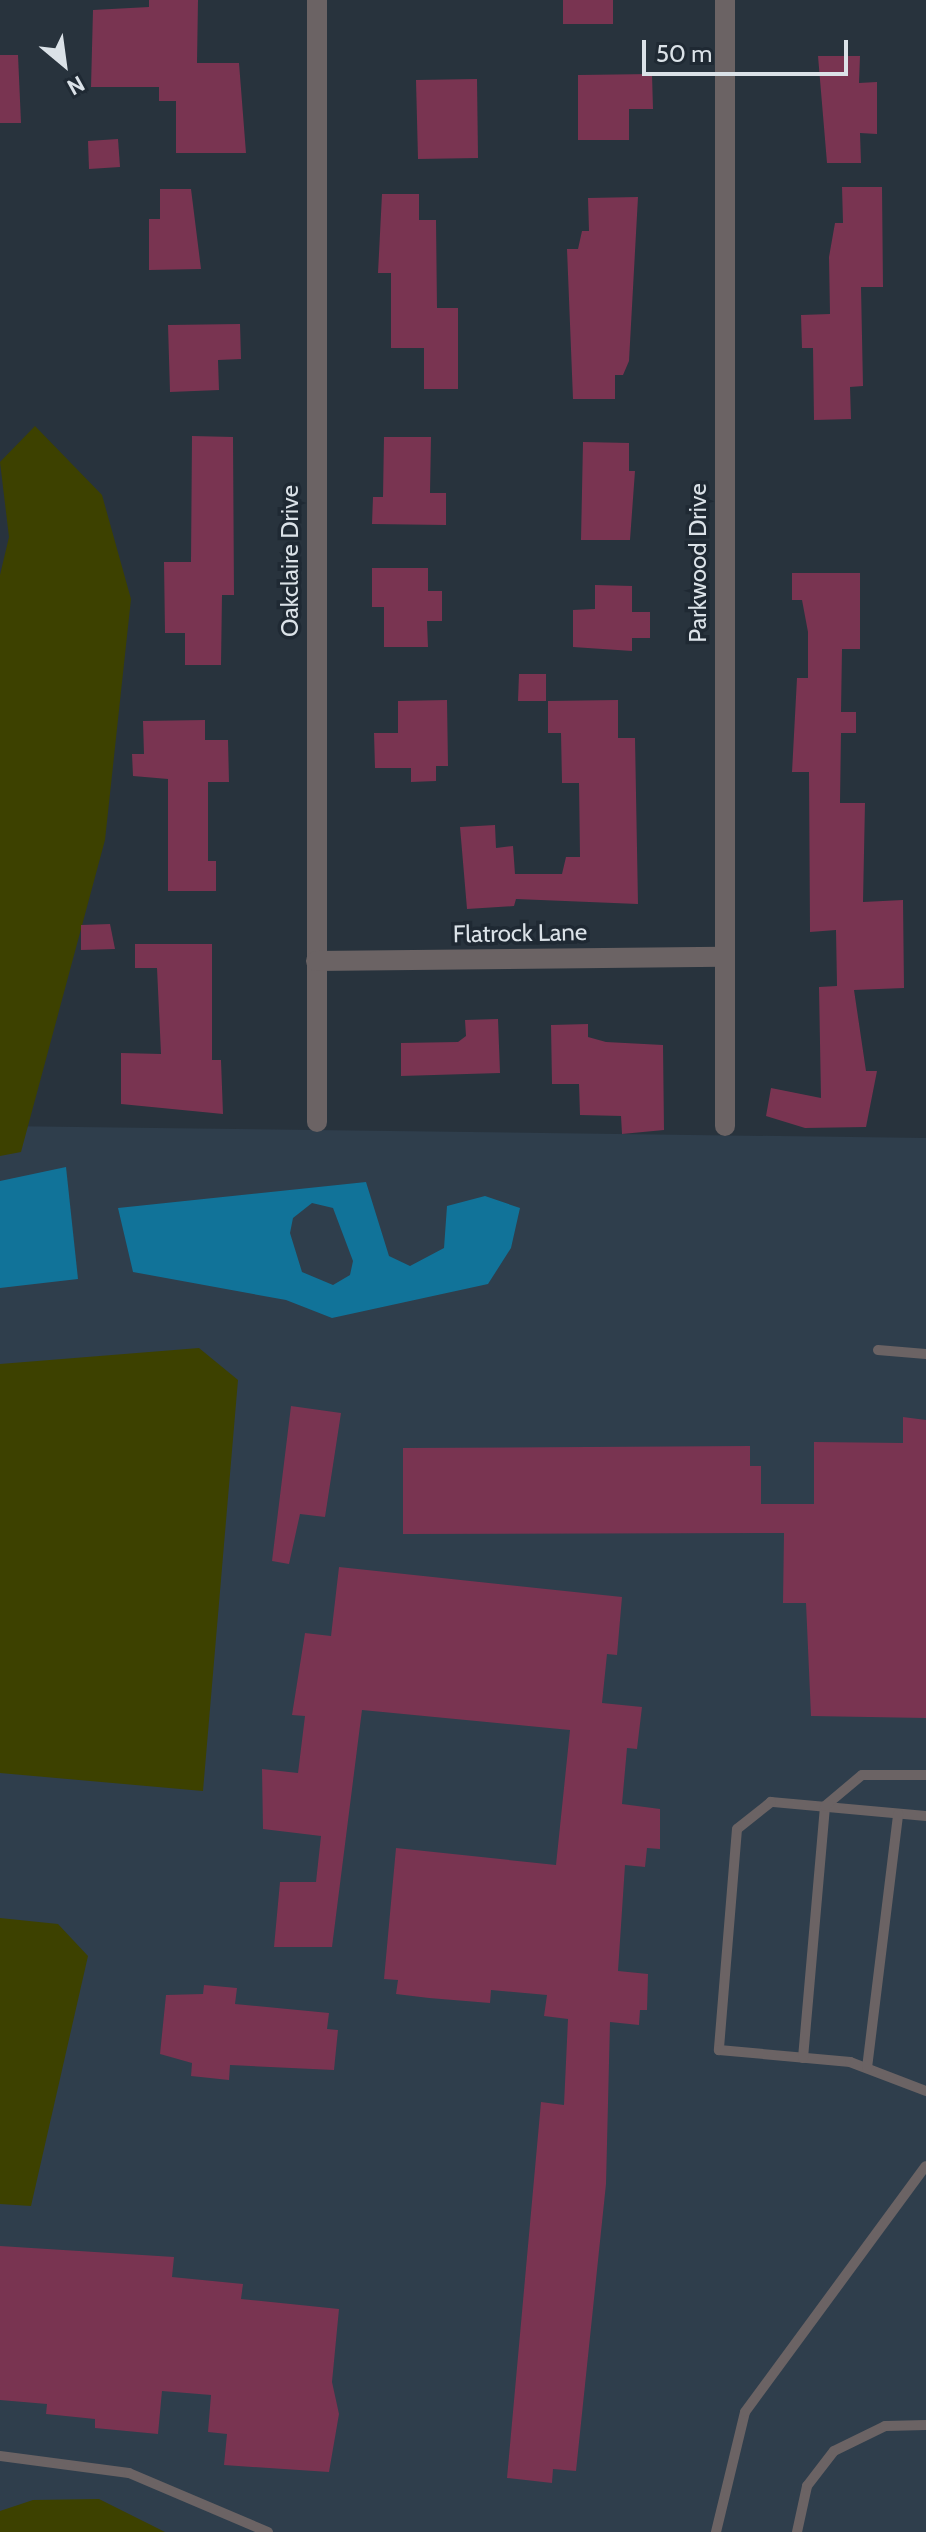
<!DOCTYPE html>
<html>
<head>
<meta charset="utf-8">
<style>
  body { margin:0 }
  #map { position:relative; width:926px; height:2532px; overflow:hidden; background:#28333d; font-family:Cabin,sans-serif }
  div>[style] { position:absolute }
  [style*='--x'] { left:calc(var(--x)*1px); top:calc(var(--y)*1px); width:calc(var(--w)*1px); rotate:calc(var(--a)*1deg) }
  .built>* { inset:0; background:#2f3e4c }
  .green>* { inset:0; background:#3d4100 }
  .water>* { inset:0; background:#117399 }
  .building>* { inset:0; background:#793451 }
  .lane>* { height:10px; margin:-5px; padding:0 5px; transform-origin:5px; border-radius:5px; background:#6b6364 }
  .street>* { height:20px; margin:-10px; padding:0 10px; transform-origin:10px; border-radius:10px; background:#6b6364 }
  span { translate:-50% -50%; white-space:nowrap; text-align:center; line-height:1.15; -webkit-text-stroke:7px #1f2933; paint-order:stroke }
  .street-label { font-size:24px; color:#dbe2e8 }
  .north { position:absolute; left:24px; top:24px; width:80px; height:80px; -webkit-text-stroke:6px #1f2933; paint-order:stroke; rotate:151deg; font-size:22px; font-weight:700; line-height:32px; text-align:center; color:#dbe2e8 }
  .north::after { content:''; display:block; margin:auto; width:28px; height:36px; background:#dbe2e8; clip-path:polygon(50% 0,100% 100%,50% 72%,0 100%) }
  .scale { position:absolute; left:642px; top:40px; width:206px; height:36px; box-sizing:border-box; border:4px solid #dbe2e8; border-top:0; padding-left:10px; font-size:24px; line-height:28px; white-space:nowrap; color:#dbe2e8; -webkit-text-stroke:6px #1f2933; paint-order:stroke }
</style>
</head>
<body>
<div id="map">
  <div class="built">
    <div style="clip-path:polygon(0 1126px,926px 1138px,926px 2532px,0 2532px)"></div>
  </div>
  <div class="green">
    <div style="clip-path:polygon(35px 426px,102px 495px,131px 599px,105px 840px,21px 1152px,0 1156px,0 575px,9px 537px,0 462px)"></div>
    <div style="clip-path:polygon(199px 1348px,238px 1380px,203px 1791px,0 1773px,0 1364px)"></div>
    <div style="clip-path:polygon(0 1918px,58px 1924px,88px 1956px,31px 2206px,0 2204px)"></div>
    <div style="clip-path:polygon(99px 2499px,165px 2532px,0 2532px,0 2511px,33px 2500px)"></div>
  </div>
  <div class="water">
    <div style="clip-path:polygon(66px 1167px,78px 1279px,0 1288px,0 1181px)"></div>
    <div style="clip-path:polygon(evenodd,366px 1182px,389px 1256px,410px 1266px,444px 1248px,447px 1206px,485px 1196px,520px 1208px,511px 1248px,488px 1284px,332px 1318px,286px 1300px,133px 1272px,118px 1208px,366px 1182px,312px 1203px,333px 1208px,353px 1261px,350px 1275px,333px 1285px,302px 1272px,290px 1233px,293px 1218px,312px 1203px)"></div>
  </div>
  <div class="building">
    <div style="clip-path:polygon(149px 0,198px 0,197px 63px,239px 63px,246px 153px,176px 153px,176px 101px,159px 101px,159px 87px,91px 87px,93px 10px,149px 7px)"></div>
    <div style="clip-path:polygon(563px 0,613px 0,613px 24px,563px 24px)"></div>
    <div style="clip-path:polygon(0 55px,18px 55px,21px 123px,0 123px)"></div>
    <div style="clip-path:polygon(818px 56px,860px 56px,859px 83px,877px 82px,877px 134px,860px 133px,861px 163px,827px 163px)"></div>
    <div style="clip-path:polygon(652px 74px,653px 109px,629px 109px,629px 140px,578px 140px,578px 75px)"></div>
    <div style="clip-path:polygon(477px 79px,478px 158px,418px 159px,416px 80px)"></div>
    <div style="clip-path:polygon(118px 139px,120px 167px,89px 169px,88px 141px)"></div>
    <div style="clip-path:polygon(842px 187px,882px 187px,883px 287px,861px 287px,863px 386px,850px 387px,851px 419px,814px 420px,813px 348px,802px 348px,801px 315px,830px 314px,829px 257px,835px 223px,843px 223px)"></div>
    <div style="clip-path:polygon(160px 189px,191px 189px,201px 269px,149px 270px,149px 219px,160px 219px)"></div>
    <div style="clip-path:polygon(382px 194px,419px 194px,419px 220px,436px 220px,437px 308px,458px 308px,458px 389px,424px 389px,424px 348px,391px 348px,391px 273px,378px 273px)"></div>
    <div style="clip-path:polygon(638px 197px,629px 361px,623px 375px,615px 375px,615px 399px,573px 399px,567px 249px,578px 249px,582px 231px,589px 231px,588px 198px)"></div>
    <div style="clip-path:polygon(240px 324px,241px 359px,218px 360px,219px 390px,170px 392px,168px 325px)"></div>
    <div style="clip-path:polygon(192px 436px,233px 437px,234px 595px,222px 595px,221px 665px,185px 665px,185px 633px,165px 633px,164px 562px,191px 562px)"></div>
    <div style="clip-path:polygon(384px 437px,431px 437px,430px 493px,446px 493px,446px 525px,372px 524px,373px 497px,383px 497px)"></div>
    <div style="clip-path:polygon(583px 442px,629px 443px,629px 471px,635px 471px,630px 540px,581px 540px)"></div>
    <div style="clip-path:polygon(372px 568px,428px 568px,428px 591px,442px 591px,442px 621px,427px 621px,428px 647px,384px 647px,384px 607px,372px 607px)"></div>
    <div style="clip-path:polygon(792px 573px,860px 573px,860px 649px,842px 649px,841px 712px,856px 712px,856px 733px,841px 733px,840px 803px,865px 803px,863px 902px,903px 900px,904px 988px,854px 990px,866px 1071px,877px 1071px,866px 1127px,805px 1128px,766px 1116px,771px 1088px,821px 1098px,819px 987px,837px 986px,836px 930px,810px 932px,809px 772px,792px 772px,797px 678px,808px 678px,808px 632px,802px 600px,792px 600px)"></div>
    <div style="clip-path:polygon(595px 585px,632px 586px,632px 612px,650px 612px,650px 638px,632px 638px,632px 651px,573px 647px,573px 610px,595px 609px)"></div>
    <div style="clip-path:polygon(519px 674px,546px 674px,546px 701px,518px 701px)"></div>
    <div style="clip-path:polygon(447px 700px,448px 766px,436px 766px,436px 781px,411px 782px,411px 768px,375px 768px,374px 733px,398px 733px,398px 701px)"></div>
    <div style="clip-path:polygon(618px 700px,618px 738px,635px 738px,638px 904px,516px 899px,514px 906px,467px 909px,460px 827px,495px 825px,496px 848px,513px 846px,515px 874px,562px 874px,566px 857px,580px 857px,579px 783px,562px 783px,561px 733px,548px 733px,548px 701px)"></div>
    <div style="clip-path:polygon(205px 720px,205px 740px,228px 740px,229px 782px,208px 782px,208px 861px,216px 861px,216px 891px,168px 891px,168px 779px,133px 776px,132px 754px,144px 754px,143px 721px)"></div>
    <div style="clip-path:polygon(110px 924px,115px 949px,81px 950px,81px 925px)"></div>
    <div style="clip-path:polygon(135px 944px,212px 944px,212px 1060px,221px 1060px,223px 1114px,121px 1104px,121px 1053px,161px 1054px,157px 968px,135px 968px)"></div>
    <div style="clip-path:polygon(498px 1019px,500px 1073px,401px 1076px,401px 1043px,458px 1042px,466px 1036px,465px 1020px)"></div>
    <div style="clip-path:polygon(588px 1024px,588px 1037px,606px 1042px,663px 1045px,664px 1130px,622px 1134px,621px 1116px,580px 1115px,579px 1084px,552px 1084px,551px 1025px)"></div>
    <div style="clip-path:polygon(291px 1406px,341px 1413px,325px 1517px,300px 1514px,289px 1564px,272px 1561px)"></div>
    <div style="clip-path:polygon(903px 1417px,926px 1420px,926px 1718px,811px 1716px,806px 1603px,783px 1603px,784px 1533px,403px 1534px,403px 1448px,750px 1446px,750px 1466px,761px 1466px,761px 1504px,814px 1504px,814px 1442px,903px 1443px)"></div>
    <div style="clip-path:polygon(339px 1567px,622px 1597px,617px 1655px,607px 1654px,602px 1703px,642px 1707px,637px 1749px,627px 1748px,622px 1804px,660px 1809px,660px 1849px,647px 1848px,645px 1867px,625px 1865px,618px 1971px,648px 1974px,647px 2010px,640px 2010px,639px 2025px,610px 2022px,606px 2184px,576px 2471px,553px 2469px,552px 2483px,507px 2478px,541px 2102px,564px 2105px,568px 2019px,544px 2016px,547px 1995px,491px 1990px,490px 2003px,429px 1998px,396px 1994px,398px 1980px,384px 1979px,396px 1848px,556px 1865px,570px 1730px,362px 1710px,332px 1947px,274px 1947px,280px 1882px,316px 1882px,321px 1836px,263px 1829px,262px 1769px,298px 1773px,305px 1716px,292px 1715px,305px 1633px,331px 1636px)"></div>
    <div style="clip-path:polygon(204px 1985px,237px 1988px,235px 2004px,329px 2013px,327px 2029px,338px 2030px,334px 2070px,230px 2065px,229px 2080px,191px 2076px,192px 2063px,160px 2054px,166px 1995px,203px 1994px)"></div>
    <div style="clip-path:polygon(0 2246px,174px 2257px,172px 2277px,243px 2284px,241px 2299px,339px 2309px,332px 2382px,339px 2414px,329px 2472px,224px 2465px,227px 2434px,208px 2432px,211px 2395px,162px 2391px,158px 2434px,95px 2428px,95px 2419px,46px 2414px,47px 2404px,0 2400px)"></div>
  </div>
  <div class="lane">
    <div style="--x:878;--y:1350;--w:48;--a:4.8"></div>
    <div style="--x:926;--y:1816;--w:156;--a:-174.8"></div>
    <div style="--x:771;--y:1802;--w:43;--a:141.5"></div>
    <div style="--x:737;--y:1829;--w:222;--a:94.7"></div>
    <div style="--x:719;--y:2050;--w:132;--a:5.2"></div>
    <div style="--x:850;--y:2062;--w:81;--a:20.9"></div>
    <div style="--x:803;--y:2058;--w:253;--a:-85"></div>
    <div style="--x:825;--y:1806;--w:48;--a:-40"></div>
    <div style="--x:862;--y:1775;--w:64;--a:0"></div>
    <div style="--x:867;--y:2068;--w:256;--a:-83"></div>
    <div style="--x:0;--y:2456;--w:130;--a:7.5"></div>
    <div style="--x:129;--y:2473;--w:151;--a:23"></div>
    <div style="--x:716;--y:2532;--w:123;--a:-76.4"></div>
    <div style="--x:745;--y:2412;--w:305;--a:-53.7"></div>
    <div style="--x:797;--y:2532;--w:47;--a:-77.7"></div>
    <div style="--x:807;--y:2486;--w:44;--a:-52.4"></div>
    <div style="--x:834;--y:2451;--w:57;--a:-26.1"></div>
    <div style="--x:885;--y:2426;--w:41;--a:-1.4"></div>
  </div>
  <div class="street">
    <div style="--x:317;--y:0;--w:1122;--a:90"></div>
    <div style="--x:316;--y:961;--w:407;--a:-0.6"></div>
    <div style="--x:725;--y:1126;--w:1126;--a:-90"></div>
  </div>
  <div class="street-label">
    <span style="left:290px;top:561px;rotate:-90deg">Oakclaire Drive</span>
    <span style="left:698px;top:563px;rotate:-90deg">Parkwood Drive</span>
    <span style="left:520px;top:933px;rotate:-1deg">Flatrock Lane</span>
  </div>
  <div class="north">N</div>
  <div class="scale">50 m</div>
</div>
</body>
</html>
